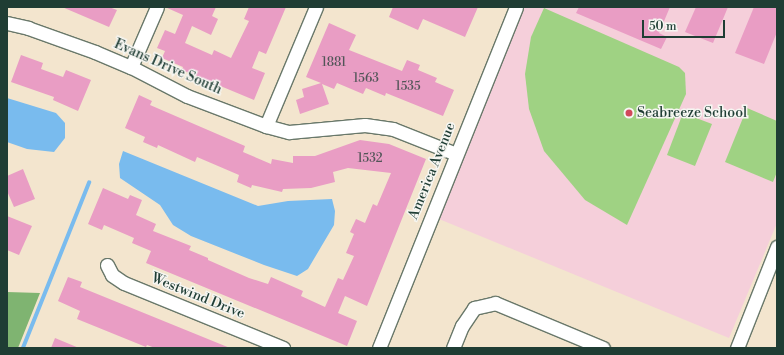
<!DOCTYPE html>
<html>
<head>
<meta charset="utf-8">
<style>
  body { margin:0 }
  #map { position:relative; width:784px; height:355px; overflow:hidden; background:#f3e5ce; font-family:"Libre Bodoni",serif }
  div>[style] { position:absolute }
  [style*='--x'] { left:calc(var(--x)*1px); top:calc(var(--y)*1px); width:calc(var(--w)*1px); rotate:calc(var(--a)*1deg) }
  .built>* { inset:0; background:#f5cfda }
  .green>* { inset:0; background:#9fd283 }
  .forest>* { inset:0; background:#7fb471 }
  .water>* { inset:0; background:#79bbee }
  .stream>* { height:3.5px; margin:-1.75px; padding:0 1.75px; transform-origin:1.75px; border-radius:1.75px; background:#79bbee }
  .building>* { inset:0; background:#e99dc4 }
  .roads { filter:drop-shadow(1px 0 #69786a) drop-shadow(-1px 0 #69786a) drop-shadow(0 1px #69786a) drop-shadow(0 -1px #69786a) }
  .minor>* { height:13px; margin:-6.5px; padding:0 6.5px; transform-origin:6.5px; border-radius:6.5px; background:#fff }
  .dots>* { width:11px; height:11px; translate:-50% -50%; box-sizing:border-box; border:2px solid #f6f6f2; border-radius:50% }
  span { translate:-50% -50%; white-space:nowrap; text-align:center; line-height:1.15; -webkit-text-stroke:3px #f6f6f2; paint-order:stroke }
  .number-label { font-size:12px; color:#525558 }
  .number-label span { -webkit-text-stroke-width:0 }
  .street-label { font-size:14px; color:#1f3d34 }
  .poi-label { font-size:14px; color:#1f3d34 }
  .left { translate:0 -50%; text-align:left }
  .frame { position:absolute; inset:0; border:8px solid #1f3d34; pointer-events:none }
  .scale { position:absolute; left:642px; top:20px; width:83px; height:18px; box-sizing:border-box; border:2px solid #1f3d34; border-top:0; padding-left:5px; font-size:12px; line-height:14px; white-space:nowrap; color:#1f3d34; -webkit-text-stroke:3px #f6f6f2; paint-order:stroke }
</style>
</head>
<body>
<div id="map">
  <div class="built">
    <div style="clip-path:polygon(524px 7px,777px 7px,777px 223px,729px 338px,439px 219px)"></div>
  </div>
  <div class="green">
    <div style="clip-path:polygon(544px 8px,679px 67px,685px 73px,686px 94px,627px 225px,585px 200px,544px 151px,529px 109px,525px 74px,531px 37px)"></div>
    <div style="clip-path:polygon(747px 108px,777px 121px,777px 172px,773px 182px,725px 162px)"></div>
    <div style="clip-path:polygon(683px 113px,712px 124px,695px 166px,667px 155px)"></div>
  </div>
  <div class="forest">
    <div style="clip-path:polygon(7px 292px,40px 293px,18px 348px,7px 348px)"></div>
  </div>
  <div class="water">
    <div style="clip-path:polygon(7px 98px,56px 113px,65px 123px,65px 138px,54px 152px,27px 149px,7px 142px)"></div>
    <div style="clip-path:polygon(123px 151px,258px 206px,288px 201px,332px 199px,335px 211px,334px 225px,308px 269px,297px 276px,264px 265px,191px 236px,173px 225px,160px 205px,120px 178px,119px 164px)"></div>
  </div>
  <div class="stream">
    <div style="--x:23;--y:348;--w:178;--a:-68.2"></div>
  </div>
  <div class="building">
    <div style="clip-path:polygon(62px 7px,109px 7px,117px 10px,109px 27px)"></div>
    <div style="clip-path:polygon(165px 7px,216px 7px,212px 16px,218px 19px,211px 35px,192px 26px,185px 43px,212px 55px,214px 50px,231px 58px,249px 21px,244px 19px,249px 7px,286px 7px,266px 54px,259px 51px,252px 68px,265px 73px,254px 100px,182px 70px,183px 67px,162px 58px,165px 51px,157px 48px,165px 30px,175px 34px,183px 15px)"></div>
    <div style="clip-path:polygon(393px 7px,478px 7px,465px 37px,423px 19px,418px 30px,389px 17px)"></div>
    <div style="clip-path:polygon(579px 7px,670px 7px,659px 33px,667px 37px,661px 49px,576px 13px)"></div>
    <div style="clip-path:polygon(696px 7px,728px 7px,713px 43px,685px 32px)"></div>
    <div style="clip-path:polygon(754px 7px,777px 7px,777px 32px,764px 64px,735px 53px)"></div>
    <div style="clip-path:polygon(329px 23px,356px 35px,349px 50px,402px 71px,407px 60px,420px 65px,418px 70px,437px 78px,435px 82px,454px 90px,443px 116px,386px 93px,385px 96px,366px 88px,363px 94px,337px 83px,334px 89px,322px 84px,329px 104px,300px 114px,296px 100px,304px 97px,302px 89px,321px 83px,306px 77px)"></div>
    <div style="clip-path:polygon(21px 55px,43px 63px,41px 69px,63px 77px,66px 70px,91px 80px,78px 111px,53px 100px,54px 97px,11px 82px)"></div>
    <div style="clip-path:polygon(139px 95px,152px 101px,150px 105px,245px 146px,243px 152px,271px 164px,272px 159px,293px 163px,293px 156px,315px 156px,360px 140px,389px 144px,426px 159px,367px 306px,345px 296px,338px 313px,357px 321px,347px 346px,146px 263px,151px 251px,132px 243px,134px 238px,104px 225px,102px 230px,88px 224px,103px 188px,128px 199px,130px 195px,142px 200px,136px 215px,156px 224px,153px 231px,191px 246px,189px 250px,208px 258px,208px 260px,249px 278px,268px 284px,271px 277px,303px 291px,301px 296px,325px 307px,338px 278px,343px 280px,354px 256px,346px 253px,354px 234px,350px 232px,356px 219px,365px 223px,373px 204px,377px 206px,391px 173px,348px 168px,333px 172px,335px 182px,311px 188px,283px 189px,282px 192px,252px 185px,251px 188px,237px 182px,239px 175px,197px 157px,195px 162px,158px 145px,157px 148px,143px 142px,145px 137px,125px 128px)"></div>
    <div style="clip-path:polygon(23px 169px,35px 199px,14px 207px,7px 191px,7px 176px)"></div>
    <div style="clip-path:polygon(7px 216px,32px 226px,19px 255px,7px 250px)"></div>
    <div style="clip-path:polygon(68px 277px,82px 282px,80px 287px,230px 348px,155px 348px,147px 345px,146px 347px,77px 319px,80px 311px,58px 301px)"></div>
    <div style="clip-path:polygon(55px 338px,79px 348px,51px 348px)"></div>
  </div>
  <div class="roads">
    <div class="minor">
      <div style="--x:7;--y:23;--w:22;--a:13"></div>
      <div style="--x:28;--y:28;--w:71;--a:19.7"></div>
      <div style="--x:95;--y:52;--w:39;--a:23"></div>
      <div style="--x:131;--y:67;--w:63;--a:27.4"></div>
      <div style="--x:187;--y:96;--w:85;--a:20.8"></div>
      <div style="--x:266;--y:126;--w:24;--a:15"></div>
      <div style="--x:289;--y:132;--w:76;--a:-5.3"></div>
      <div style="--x:365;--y:125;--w:28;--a:8"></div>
      <div style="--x:393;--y:129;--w:68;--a:21.6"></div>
      <div style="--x:131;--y:67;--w:65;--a:-66.6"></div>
      <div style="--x:266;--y:126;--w:129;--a:-67.2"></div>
      <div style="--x:107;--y:265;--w:11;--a:63"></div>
      <div style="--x:112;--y:275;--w:14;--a:34"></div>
      <div style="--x:124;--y:283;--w:172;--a:22.2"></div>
      <div style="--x:379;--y:348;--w:367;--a:-68.1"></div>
      <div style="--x:453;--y:348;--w:24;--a:-68"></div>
      <div style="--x:462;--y:326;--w:22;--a:-56"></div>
      <div style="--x:474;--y:308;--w:22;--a:-13"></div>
      <div style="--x:495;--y:303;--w:117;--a:22.6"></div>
      <div style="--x:737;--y:348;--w:109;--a:-68.4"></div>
    </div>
  </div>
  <div class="dots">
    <div style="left:629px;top:113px;background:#d1495b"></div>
  </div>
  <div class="number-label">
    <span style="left:334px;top:63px">1881</span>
    <span style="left:366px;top:79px">1563</span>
    <span style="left:408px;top:87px">1535</span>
    <span style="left:370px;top:159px">1532</span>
  </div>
  <div class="street-label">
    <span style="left:168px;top:67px;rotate:24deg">Evans Drive South</span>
    <span style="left:432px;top:171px;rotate:-68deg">America Avenue</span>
    <span style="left:198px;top:296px;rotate:22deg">Westwind Drive</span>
  </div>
  <div class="poi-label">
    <span class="left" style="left:637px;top:113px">Seabreeze School</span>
  </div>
  <div class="frame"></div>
  <div class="scale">50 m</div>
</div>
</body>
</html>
